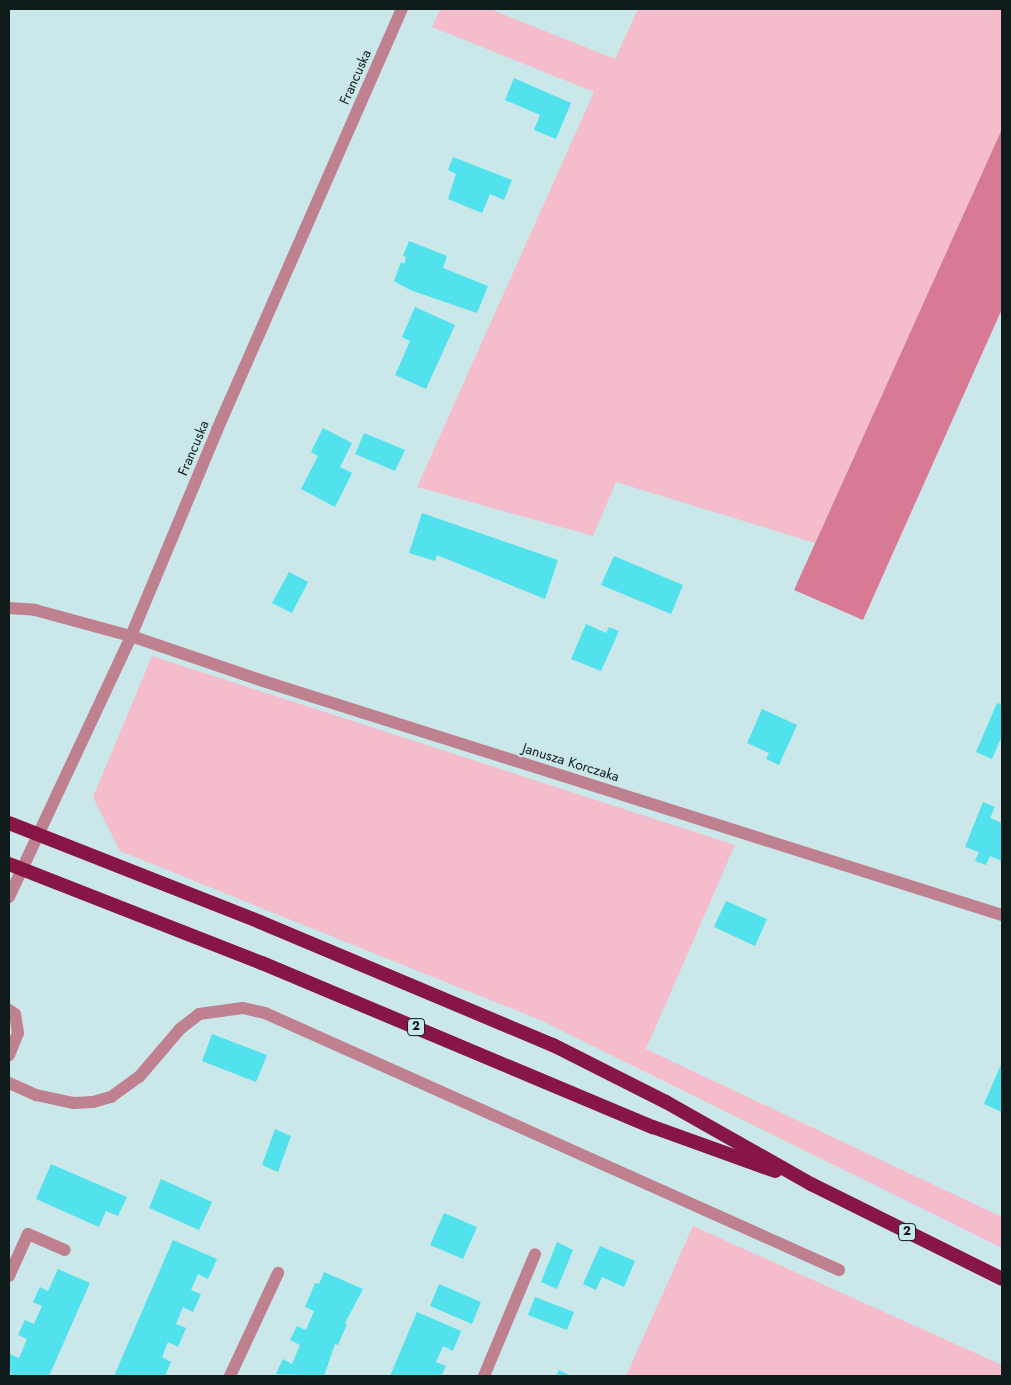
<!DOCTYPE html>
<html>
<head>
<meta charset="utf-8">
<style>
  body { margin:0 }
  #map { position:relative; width:1011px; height:1385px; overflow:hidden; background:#cae7e9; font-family:Jost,sans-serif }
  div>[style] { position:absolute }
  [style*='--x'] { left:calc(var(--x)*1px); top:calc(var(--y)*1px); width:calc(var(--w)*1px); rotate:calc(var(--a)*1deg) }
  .green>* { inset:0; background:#f5bdcb }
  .forest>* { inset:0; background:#d97a95 }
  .building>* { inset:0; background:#51e2ed }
  .service>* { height:12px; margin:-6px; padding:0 6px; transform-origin:6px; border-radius:6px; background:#bf8090 }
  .minor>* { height:12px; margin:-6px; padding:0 6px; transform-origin:6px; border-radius:6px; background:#bf8090 }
  .tertiary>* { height:12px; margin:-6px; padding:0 6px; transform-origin:6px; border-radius:6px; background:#bf8090 }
  .trunk>* { height:14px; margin:-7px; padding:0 7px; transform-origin:7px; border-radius:7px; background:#881645 }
  span { translate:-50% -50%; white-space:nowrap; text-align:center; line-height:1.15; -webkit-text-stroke:4.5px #cae7e9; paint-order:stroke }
  .shield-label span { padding:1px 4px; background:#cae7e9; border:1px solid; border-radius:4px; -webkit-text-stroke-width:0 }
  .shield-label { font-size:12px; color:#101b1b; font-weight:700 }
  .street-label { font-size:14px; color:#101b1b }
  .frame { position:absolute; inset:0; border:10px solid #101b1b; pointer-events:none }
</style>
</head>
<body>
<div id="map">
  <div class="green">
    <div style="clip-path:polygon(440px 9px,490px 9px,615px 59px,638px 9px,1002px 9px,1002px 129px,815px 543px,616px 482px,593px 536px,417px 487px,594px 92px,432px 27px)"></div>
    <div style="clip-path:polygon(152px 656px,735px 845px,646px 1049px,1002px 1217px,1002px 1248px,540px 1020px,120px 851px,93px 797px)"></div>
    <div style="clip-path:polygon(693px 1226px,1002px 1365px,1002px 1376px,626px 1376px)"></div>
  </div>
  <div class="forest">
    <div style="clip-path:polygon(1002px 129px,1002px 309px,863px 620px,794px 590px)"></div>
  </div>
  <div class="building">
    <div style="clip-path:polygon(514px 78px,571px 103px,556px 139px,534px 130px,540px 115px,505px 100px)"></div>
    <div style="clip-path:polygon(453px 157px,512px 180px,504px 200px,490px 194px,482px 213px,448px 199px,456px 174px,448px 170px)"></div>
    <div style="clip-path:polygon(409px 241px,447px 256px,443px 268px,488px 286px,477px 313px,410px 290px,394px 281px,401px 262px,404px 264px,406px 257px,403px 256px)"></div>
    <div style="clip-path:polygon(415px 307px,455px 325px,426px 389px,395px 375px,410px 341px,402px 337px)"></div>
    <div style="clip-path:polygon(323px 428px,352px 443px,340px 467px,352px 473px,335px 507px,301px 489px,318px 456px,311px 452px)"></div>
    <div style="clip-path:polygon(364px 433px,405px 450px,395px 471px,355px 454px)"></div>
    <div style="clip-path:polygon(422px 513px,558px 560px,545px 599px,437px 555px,435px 561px,409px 553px)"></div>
    <div style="clip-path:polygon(614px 556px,683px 585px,671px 614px,601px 585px)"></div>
    <div style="clip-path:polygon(289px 572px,308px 582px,292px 613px,272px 603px)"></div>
    <div style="clip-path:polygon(586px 624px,606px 633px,609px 627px,619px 631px,601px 671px,571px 659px)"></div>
    <div style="clip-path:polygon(997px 703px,1002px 705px,1002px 736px,992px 759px,976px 752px)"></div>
    <div style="clip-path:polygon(762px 709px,797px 725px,779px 765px,766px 759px,769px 753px,747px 743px)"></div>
    <div style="clip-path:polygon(983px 802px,995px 807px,990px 818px,1002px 823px,1002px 861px,990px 856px,986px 865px,975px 861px,979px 852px,965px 847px)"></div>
    <div style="clip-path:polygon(726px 901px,767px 919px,755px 946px,714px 927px)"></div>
    <div style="clip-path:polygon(212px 1034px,267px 1055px,256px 1082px,202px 1061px)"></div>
    <div style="clip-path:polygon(1002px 1062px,1002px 1112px,984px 1104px)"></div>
    <div style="clip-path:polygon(275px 1129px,291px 1136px,278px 1172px,262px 1165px)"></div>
    <div style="clip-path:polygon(51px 1164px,127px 1197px,118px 1216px,106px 1211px,99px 1227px,36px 1199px)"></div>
    <div style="clip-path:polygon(161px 1179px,212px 1202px,199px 1230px,149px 1208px)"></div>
    <div style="clip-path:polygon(444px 1213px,477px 1227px,463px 1259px,430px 1245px)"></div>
    <div style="clip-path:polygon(173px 1240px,217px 1259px,208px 1279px,198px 1274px,191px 1290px,201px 1294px,193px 1312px,183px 1307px,176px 1324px,186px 1328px,178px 1347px,168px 1342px,162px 1357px,171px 1362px,165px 1376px,114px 1376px)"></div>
    <div style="clip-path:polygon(557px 1242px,573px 1250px,557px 1289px,541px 1282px)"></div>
    <div style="clip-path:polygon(600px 1246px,635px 1261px,624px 1287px,602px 1277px,596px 1290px,583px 1284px)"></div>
    <div style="clip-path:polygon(58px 1269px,90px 1283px,49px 1376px,11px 1376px,9px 1357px,10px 1354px,19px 1358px,27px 1339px,18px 1335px,25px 1320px,34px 1324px,42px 1306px,33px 1302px,40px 1287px,48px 1291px)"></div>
    <div style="clip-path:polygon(324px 1272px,363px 1289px,345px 1323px,347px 1324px,338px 1345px,335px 1344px,324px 1376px,276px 1374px,283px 1359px,292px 1364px,300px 1345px,290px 1340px,297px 1326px,306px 1330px,314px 1311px,305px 1307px,315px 1283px,319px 1284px)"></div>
    <div style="clip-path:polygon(439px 1284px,481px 1302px,472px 1324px,430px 1306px)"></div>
    <div style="clip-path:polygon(535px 1297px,574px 1312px,567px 1330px,528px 1315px)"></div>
    <div style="clip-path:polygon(417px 1312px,461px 1331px,453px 1351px,443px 1346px,436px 1362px,446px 1366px,441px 1376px,390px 1376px)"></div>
    <div style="clip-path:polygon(559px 1370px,571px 1376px,556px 1376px)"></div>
  </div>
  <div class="service">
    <div style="--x:9;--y:608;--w:26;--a:4"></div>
    <div style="--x:35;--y:610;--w:99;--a:15.2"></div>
    <div style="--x:9;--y:1010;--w:7;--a:34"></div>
    <div style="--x:15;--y:1014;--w:19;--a:81"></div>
    <div style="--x:18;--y:1033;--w:24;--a:112"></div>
  </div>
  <div class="minor">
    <div style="--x:131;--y:636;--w:139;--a:18.8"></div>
    <div style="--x:263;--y:681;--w:775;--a:17.57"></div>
    <div style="--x:9;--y:1083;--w:30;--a:24"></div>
    <div style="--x:36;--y:1095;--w:39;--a:12"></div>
    <div style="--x:74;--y:1103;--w:19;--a:-3"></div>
    <div style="--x:93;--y:1102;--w:19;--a:-16"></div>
    <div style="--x:111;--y:1097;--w:34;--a:-36"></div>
    <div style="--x:139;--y:1077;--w:63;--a:-49.5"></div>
    <div style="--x:180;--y:1029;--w:24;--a:-38"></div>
    <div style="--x:199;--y:1014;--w:44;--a:-7.8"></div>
    <div style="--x:243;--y:1008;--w:23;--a:13"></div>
    <div style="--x:265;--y:1013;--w:629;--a:24.12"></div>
    <div style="--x:9;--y:1276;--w:46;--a:-65.7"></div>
    <div style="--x:28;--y:1234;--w:40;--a:23.4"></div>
    <div style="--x:230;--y:1376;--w:114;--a:-65"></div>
    <div style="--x:484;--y:1376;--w:132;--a:-67.3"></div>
  </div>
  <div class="tertiary">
    <div style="--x:9;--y:897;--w:288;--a:-64.9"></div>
    <div style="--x:131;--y:636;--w:223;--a:-67.3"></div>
    <div style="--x:217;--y:430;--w:460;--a:-66.3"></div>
  </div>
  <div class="trunk">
    <div style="--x:9;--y:823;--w:270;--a:21.5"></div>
    <div style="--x:260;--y:922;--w:318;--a:22.8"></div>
    <div style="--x:553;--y:1045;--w:127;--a:26.8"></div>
    <div style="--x:666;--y:1102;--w:167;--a:29.5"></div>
    <div style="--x:811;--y:1184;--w:213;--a:26.4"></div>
    <div style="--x:9;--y:864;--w:272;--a:21.4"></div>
    <div style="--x:262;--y:963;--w:424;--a:22.8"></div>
    <div style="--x:653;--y:1127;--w:130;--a:19.8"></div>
  </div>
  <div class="shield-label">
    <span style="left:416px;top:1027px">2</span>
    <span style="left:907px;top:1232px">2</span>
  </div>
  <div class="street-label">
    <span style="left:355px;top:77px;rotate:-66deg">Francuska</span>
    <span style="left:193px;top:448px;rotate:-67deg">Francuska</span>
    <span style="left:571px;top:762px;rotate:17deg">Janusza Korczaka</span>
  </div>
  <div class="frame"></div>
</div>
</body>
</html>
